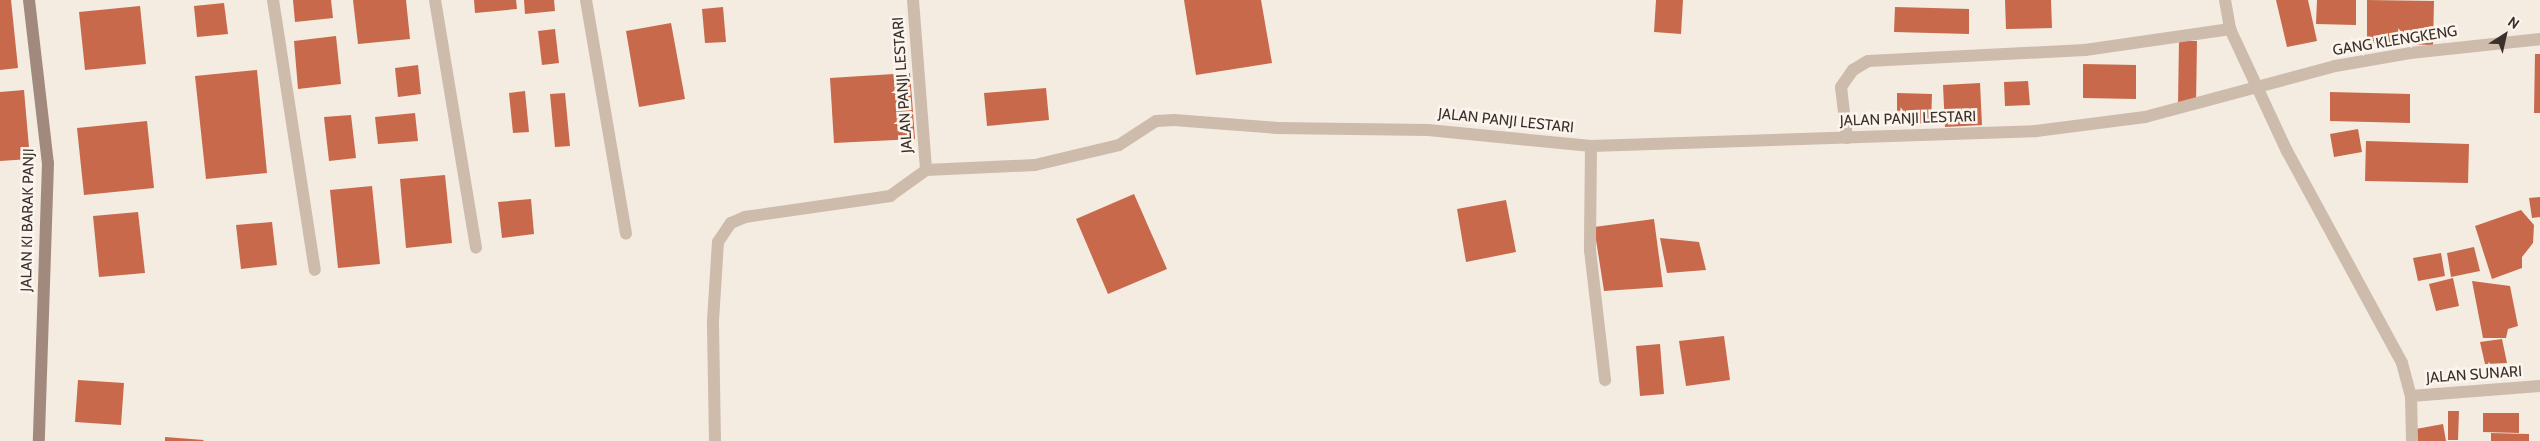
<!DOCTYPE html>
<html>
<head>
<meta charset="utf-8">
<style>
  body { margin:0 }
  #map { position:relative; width:2540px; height:441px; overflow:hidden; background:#f4ebe1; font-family:Cabin,sans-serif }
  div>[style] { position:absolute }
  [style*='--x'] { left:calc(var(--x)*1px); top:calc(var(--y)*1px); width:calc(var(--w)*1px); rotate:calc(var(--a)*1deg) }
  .building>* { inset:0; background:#c8694b }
  .lane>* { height:12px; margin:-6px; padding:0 6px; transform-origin:6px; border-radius:6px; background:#cdbbac }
  .street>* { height:12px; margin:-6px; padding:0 6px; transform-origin:6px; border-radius:6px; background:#cdbbac }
  .secondary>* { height:12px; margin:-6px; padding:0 6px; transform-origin:6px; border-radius:6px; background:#a18a7d }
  span { translate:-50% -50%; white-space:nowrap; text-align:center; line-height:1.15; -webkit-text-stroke:5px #fbf5ee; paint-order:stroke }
  .street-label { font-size:15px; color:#3b302b }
  .north { position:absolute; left:2480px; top:10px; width:50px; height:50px; -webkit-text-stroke:4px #fbf5ee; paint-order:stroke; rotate:35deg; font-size:14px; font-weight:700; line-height:20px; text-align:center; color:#3b302b }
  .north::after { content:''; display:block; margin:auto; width:18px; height:22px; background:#3b302b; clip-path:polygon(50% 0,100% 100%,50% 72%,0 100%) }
</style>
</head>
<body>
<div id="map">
  <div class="building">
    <div style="clip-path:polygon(0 0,11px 0,18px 68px,0 70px)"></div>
    <div style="clip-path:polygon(293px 0,331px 0,333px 18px,295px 22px)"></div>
    <div style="clip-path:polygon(353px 0,406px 0,410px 39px,358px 44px)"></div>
    <div style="clip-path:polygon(474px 0,516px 0,517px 9px,475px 13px)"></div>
    <div style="clip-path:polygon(524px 0,554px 0,555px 11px,525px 14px)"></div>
    <div style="clip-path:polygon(1184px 0,1261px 0,1272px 63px,1196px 75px)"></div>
    <div style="clip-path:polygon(1656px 0,1683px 0,1681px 34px,1654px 32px)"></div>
    <div style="clip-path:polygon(2005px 0,2051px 0,2052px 28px,2006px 29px)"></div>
    <div style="clip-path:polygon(2276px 0,2308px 0,2317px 41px,2287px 47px)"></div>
    <div style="clip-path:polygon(2317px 0,2356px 0,2356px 25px,2316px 24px)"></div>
    <div style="clip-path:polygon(2367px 0,2434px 1px,2433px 45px,2367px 43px)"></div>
    <div style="clip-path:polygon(224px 3px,228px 34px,197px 37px,194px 6px)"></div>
    <div style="clip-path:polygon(140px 6px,146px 64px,85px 70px,79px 12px)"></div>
    <div style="clip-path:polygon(723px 7px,726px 42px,705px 43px,702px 9px)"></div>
    <div style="clip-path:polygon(1895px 7px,1969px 9px,1969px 34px,1894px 32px)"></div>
    <div style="clip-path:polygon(671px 23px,685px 99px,639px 107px,626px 31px)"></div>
    <div style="clip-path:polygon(555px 29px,559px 63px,542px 65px,538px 31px)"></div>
    <div style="clip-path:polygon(336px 36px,341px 84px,298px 89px,294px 41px)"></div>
    <div style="clip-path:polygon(2179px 41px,2197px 41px,2196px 104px,2178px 104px)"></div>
    <div style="clip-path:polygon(2535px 54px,2540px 54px,2540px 113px,2534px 113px)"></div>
    <div style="clip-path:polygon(2083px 64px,2136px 65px,2136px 99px,2083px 98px)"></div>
    <div style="clip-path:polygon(418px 65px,421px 94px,398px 97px,395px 68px)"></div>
    <div style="clip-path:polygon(257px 70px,267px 173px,206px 179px,195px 76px)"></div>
    <div style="clip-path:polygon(910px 73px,915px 139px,834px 143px,830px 78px)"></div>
    <div style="clip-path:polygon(2028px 81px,2030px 105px,2005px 106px,2004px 82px)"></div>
    <div style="clip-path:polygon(1980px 83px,1982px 125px,1945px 127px,1943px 85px)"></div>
    <div style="clip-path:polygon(1046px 88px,1049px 120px,987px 126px,984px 93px)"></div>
    <div style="clip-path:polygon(24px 90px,30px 159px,0 161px,0 92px)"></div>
    <div style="clip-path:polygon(525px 91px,529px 132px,513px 133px,509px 93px)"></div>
    <div style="clip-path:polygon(2330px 92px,2410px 94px,2410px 123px,2330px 121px)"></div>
    <div style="clip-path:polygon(565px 93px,570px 146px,555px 147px,550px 94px)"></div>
    <div style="clip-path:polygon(1897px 93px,1932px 94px,1931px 124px,1897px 123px)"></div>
    <div style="clip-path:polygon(415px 113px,418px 141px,378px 144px,375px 117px)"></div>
    <div style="clip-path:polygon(351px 115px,356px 158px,329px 161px,324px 117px)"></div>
    <div style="clip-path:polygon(147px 121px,154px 188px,84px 195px,77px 128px)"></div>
    <div style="clip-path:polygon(2358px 129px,2362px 152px,2334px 157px,2330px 134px)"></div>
    <div style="clip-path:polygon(2366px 141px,2469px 144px,2468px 183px,2365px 181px)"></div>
    <div style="clip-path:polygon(445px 175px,452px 243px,406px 248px,400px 179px)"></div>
    <div style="clip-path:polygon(372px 186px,380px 264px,338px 268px,330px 190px)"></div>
    <div style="clip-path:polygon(1134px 194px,1167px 269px,1108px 294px,1076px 219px)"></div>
    <div style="clip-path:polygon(2540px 197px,2540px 217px,2532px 218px,2529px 198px)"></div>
    <div style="clip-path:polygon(531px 199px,534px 234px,502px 238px,498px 202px)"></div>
    <div style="clip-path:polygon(1506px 200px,1516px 252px,1466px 262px,1457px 209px)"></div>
    <div style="clip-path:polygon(2521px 210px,2534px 225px,2533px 243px,2522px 257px,2522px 268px,2492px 279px,2475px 226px)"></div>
    <div style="clip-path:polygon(138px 212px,145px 273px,99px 277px,93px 216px)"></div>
    <div style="clip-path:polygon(1654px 219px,1663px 287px,1604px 291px,1594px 227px)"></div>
    <div style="clip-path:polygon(272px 222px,277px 265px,241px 269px,236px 225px)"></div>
    <div style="clip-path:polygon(1660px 238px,1699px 242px,1706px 270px,1667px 273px)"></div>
    <div style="clip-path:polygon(2474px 247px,2480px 271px,2451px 277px,2447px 253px)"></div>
    <div style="clip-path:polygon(2441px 253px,2445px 276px,2418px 281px,2413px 258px)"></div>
    <div style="clip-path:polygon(2453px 278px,2459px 306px,2436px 311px,2429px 284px)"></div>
    <div style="clip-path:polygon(2472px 281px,2510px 286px,2518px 326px,2508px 329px,2506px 338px,2483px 338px)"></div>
    <div style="clip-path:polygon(1724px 336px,1730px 380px,1686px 386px,1679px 341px)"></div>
    <div style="clip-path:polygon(2502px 339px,2507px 363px,2485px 364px,2480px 342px)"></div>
    <div style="clip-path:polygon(1660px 344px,1664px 394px,1640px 396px,1636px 346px)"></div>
    <div style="clip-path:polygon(78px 380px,124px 383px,121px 425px,75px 422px)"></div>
    <div style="clip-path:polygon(2448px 411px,2459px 411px,2458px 440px,2448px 440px)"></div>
    <div style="clip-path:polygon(2483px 413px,2519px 413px,2519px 433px,2483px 432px)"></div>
    <div style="clip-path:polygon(2443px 424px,2446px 441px,2418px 441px,2416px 429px)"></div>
    <div style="clip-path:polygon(2491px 433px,2529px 434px,2529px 441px,2491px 441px)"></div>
    <div style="clip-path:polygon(165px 437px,204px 440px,203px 441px,165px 441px)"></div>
  </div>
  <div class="lane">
    <div style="--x:1591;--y:146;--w:104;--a:90.6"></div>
    <div style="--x:1590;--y:250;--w:131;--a:83.4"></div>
  </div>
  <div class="street">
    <div style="--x:273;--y:0;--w:273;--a:81.2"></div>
    <div style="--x:435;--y:0;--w:251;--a:80.6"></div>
    <div style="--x:586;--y:0;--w:237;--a:80.3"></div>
    <div style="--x:913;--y:0;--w:170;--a:85.6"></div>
    <div style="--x:926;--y:170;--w:109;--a:-2.6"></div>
    <div style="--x:1035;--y:165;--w:86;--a:-13.4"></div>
    <div style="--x:1119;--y:145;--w:44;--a:-33"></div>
    <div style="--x:1156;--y:121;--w:18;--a:-3"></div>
    <div style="--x:1174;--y:120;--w:103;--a:4.4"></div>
    <div style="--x:1277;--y:128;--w:151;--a:0.8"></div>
    <div style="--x:1428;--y:130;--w:164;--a:5.6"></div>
    <div style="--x:1591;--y:146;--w:445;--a:-1.9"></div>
    <div style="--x:2036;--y:131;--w:110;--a:-7.3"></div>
    <div style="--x:2145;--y:117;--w:197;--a:-15"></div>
    <div style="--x:2335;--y:66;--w:76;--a:-9.8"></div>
    <div style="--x:2410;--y:53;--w:131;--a:-6.1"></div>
    <div style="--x:2225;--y:0;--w:29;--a:80"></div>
    <div style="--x:2230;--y:29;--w:135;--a:65"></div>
    <div style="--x:2287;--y:151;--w:241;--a:61.5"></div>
    <div style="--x:2402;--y:363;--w:34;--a:75"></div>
    <div style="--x:2411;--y:396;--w:45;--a:88.7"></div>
    <div style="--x:1847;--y:138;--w:51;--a:-96.7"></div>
    <div style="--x:1841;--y:87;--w:21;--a:-55"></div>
    <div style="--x:1853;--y:70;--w:17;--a:-31"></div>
    <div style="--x:1868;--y:61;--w:217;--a:-2.9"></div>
    <div style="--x:2085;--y:50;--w:147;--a:-8.2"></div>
    <div style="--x:2411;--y:396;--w:129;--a:-4.4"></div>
    <div style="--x:715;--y:441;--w:120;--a:-91"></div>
    <div style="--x:713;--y:321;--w:79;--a:-86.4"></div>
    <div style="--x:718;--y:242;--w:23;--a:-56"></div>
    <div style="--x:731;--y:223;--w:15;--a:-23"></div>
    <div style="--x:745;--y:217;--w:147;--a:-8.2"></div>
    <div style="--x:890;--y:196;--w:44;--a:-35.8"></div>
  </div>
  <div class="secondary">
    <div style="--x:29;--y:0;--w:164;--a:83.4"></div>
    <div style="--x:48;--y:163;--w:278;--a:91.9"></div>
  </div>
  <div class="street-label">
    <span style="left:2395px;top:41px;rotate:-9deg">GANG KLENGKENG</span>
    <span style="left:903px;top:85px;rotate:-94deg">JALAN PANJI LESTARI</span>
    <span style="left:1908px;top:119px;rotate:-2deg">JALAN PANJI LESTARI</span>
    <span style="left:1506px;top:121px;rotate:6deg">JALAN PANJI LESTARI</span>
    <span style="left:28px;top:220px;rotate:-89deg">JALAN KI BARAK PANJI</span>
    <span style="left:2474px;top:375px;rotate:-4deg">JALAN SUNARI</span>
  </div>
  <div class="north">N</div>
</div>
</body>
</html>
